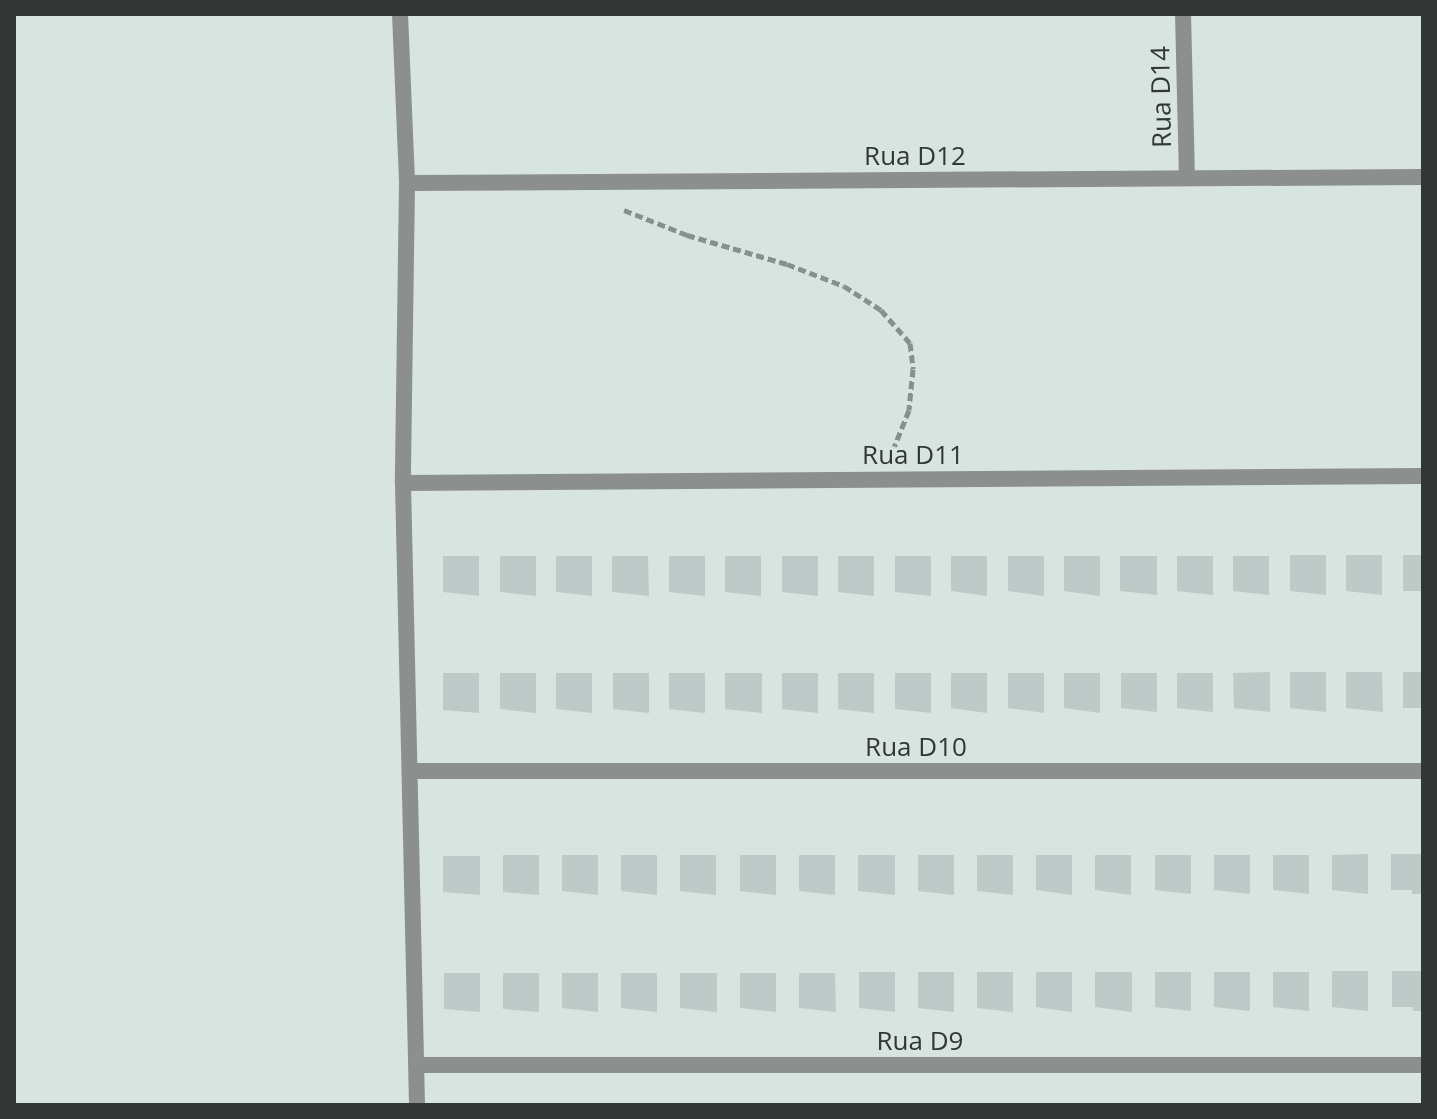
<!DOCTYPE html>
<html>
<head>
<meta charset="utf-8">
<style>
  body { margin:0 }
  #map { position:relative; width:1437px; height:1119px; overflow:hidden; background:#d7e4e0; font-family:"Open Sans",sans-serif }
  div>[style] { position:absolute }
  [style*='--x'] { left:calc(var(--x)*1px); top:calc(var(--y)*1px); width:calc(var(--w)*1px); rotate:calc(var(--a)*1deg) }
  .building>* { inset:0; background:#becac7 }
  .path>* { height:5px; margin-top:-2.5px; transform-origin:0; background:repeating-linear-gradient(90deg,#87908d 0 8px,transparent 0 12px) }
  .minor>* { height:16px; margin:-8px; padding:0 8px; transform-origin:8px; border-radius:8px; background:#8b908e }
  span { translate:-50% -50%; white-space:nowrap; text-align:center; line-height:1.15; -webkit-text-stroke:7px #d7e4e0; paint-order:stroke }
  .street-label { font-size:26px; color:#323735 }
  .frame { position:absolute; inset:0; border:16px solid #323735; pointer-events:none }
</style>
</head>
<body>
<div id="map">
  <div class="building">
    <div style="clip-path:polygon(1290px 555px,1326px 555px,1326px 595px,1290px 591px)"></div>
    <div style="clip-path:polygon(1346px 555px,1382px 555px,1382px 595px,1346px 591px)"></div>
    <div style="clip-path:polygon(1403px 555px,1423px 555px,1423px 591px,1403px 591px)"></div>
    <div style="clip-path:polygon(443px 556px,479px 556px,479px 596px,443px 592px)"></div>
    <div style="clip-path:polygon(500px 556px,536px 556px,536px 596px,500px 592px)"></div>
    <div style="clip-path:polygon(556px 556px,592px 556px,592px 596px,556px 592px)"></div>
    <div style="clip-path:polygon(612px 556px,648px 556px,649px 596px,612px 592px)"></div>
    <div style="clip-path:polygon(669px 556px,705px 556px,705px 596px,669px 592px)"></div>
    <div style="clip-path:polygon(725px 556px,761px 556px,761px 596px,725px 592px)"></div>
    <div style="clip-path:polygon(782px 556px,818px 556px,818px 596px,782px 592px)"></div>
    <div style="clip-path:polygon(838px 556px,874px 556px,874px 596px,838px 592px)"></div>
    <div style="clip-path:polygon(895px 556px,931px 556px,931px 596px,895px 592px)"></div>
    <div style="clip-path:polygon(951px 556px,987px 556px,987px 596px,951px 591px)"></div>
    <div style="clip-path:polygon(1008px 556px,1044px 556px,1044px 596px,1008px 591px)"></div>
    <div style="clip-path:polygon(1064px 556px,1100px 556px,1100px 596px,1064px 591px)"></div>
    <div style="clip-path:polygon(1120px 556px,1157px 556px,1157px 595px,1120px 591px)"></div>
    <div style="clip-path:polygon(1177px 556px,1213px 556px,1213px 595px,1177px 591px)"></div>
    <div style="clip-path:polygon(1233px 556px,1269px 556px,1269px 595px,1233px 591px)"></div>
    <div style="clip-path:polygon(1270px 672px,1270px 712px,1234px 708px,1233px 673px)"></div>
    <div style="clip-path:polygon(1290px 672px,1326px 672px,1326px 712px,1290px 708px)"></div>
    <div style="clip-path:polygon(1346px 672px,1382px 672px,1383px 712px,1346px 708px)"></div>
    <div style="clip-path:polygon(1403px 672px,1423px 672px,1423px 708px,1403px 708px)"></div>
    <div style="clip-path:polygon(443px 673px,479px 673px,479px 713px,443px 710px)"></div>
    <div style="clip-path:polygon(500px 673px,536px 673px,536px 713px,500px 709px)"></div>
    <div style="clip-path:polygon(556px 673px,592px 673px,592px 713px,556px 709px)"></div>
    <div style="clip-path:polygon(613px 673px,649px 673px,649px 713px,613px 709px)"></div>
    <div style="clip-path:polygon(669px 673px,705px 673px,705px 713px,669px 709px)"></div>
    <div style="clip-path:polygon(725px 673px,762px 673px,762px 713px,725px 709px)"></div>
    <div style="clip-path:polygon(782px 673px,818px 673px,818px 713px,782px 709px)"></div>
    <div style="clip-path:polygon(838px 673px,874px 673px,874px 713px,838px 709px)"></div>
    <div style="clip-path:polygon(895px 673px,931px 673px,931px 713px,895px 709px)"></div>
    <div style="clip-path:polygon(951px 673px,987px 673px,987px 713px,951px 708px)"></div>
    <div style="clip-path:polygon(1008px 673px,1044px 673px,1044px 713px,1008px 708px)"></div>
    <div style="clip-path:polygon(1064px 673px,1100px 673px,1100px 713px,1064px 708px)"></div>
    <div style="clip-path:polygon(1121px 673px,1157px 673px,1157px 712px,1121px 708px)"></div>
    <div style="clip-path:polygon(1177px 673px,1213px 673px,1213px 712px,1177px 708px)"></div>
    <div style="clip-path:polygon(1368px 854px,1368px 894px,1332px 890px,1332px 855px)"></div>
    <div style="clip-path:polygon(1391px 854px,1423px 854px,1423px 894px,1412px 894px,1412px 890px,1391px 890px)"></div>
    <div style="clip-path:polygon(503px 855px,539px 855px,539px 895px,503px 892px)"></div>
    <div style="clip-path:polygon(562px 855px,598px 855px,598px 895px,562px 891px)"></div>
    <div style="clip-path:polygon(621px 855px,657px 855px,657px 895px,621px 891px)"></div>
    <div style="clip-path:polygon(680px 855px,716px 855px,716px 895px,680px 891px)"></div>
    <div style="clip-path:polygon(740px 855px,776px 855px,776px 895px,740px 891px)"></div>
    <div style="clip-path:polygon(799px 855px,835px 855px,835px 895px,799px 891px)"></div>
    <div style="clip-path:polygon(858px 855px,895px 855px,895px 895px,858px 891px)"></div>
    <div style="clip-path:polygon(918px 855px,954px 855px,954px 895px,918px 891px)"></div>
    <div style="clip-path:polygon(977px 855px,1013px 855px,1013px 895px,977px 891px)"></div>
    <div style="clip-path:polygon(1036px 855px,1072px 855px,1072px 895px,1036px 890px)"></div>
    <div style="clip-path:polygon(1095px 855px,1131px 855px,1131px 895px,1095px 890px)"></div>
    <div style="clip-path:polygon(1155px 855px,1191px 855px,1191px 894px,1155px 890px)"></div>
    <div style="clip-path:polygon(1214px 855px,1250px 855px,1250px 894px,1214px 890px)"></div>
    <div style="clip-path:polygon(1273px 855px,1309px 855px,1309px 894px,1273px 890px)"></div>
    <div style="clip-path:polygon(443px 856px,480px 856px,480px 895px,443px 892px)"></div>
    <div style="clip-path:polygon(1332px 971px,1368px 971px,1368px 1011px,1332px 1007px)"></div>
    <div style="clip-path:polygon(1392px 971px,1423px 971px,1423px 1011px,1413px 1011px,1413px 1007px,1392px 1007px)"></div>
    <div style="clip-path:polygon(859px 972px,895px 972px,895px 1012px,859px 1008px)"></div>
    <div style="clip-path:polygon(918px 972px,954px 972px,954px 1012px,918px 1008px)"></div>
    <div style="clip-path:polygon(977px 972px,1013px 972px,1013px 1012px,977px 1008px)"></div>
    <div style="clip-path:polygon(1036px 972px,1072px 972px,1072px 1012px,1036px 1007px)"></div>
    <div style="clip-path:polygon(1095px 972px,1132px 972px,1132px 1012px,1095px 1007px)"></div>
    <div style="clip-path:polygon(1155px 972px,1191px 972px,1191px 1011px,1155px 1007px)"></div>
    <div style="clip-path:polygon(1214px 972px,1250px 972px,1250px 1011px,1214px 1007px)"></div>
    <div style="clip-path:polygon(1273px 972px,1309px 972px,1309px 1011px,1273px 1007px)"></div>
    <div style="clip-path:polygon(444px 973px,480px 973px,480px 1012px,444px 1009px)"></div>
    <div style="clip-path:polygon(503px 973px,539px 973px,539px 1012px,503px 1009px)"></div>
    <div style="clip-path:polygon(562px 973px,598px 973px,598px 1012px,562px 1008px)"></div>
    <div style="clip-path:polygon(621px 973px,657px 973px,657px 1012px,621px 1008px)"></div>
    <div style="clip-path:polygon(680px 973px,717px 973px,717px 1012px,680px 1008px)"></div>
    <div style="clip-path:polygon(740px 973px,776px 973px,776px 1012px,740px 1008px)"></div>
    <div style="clip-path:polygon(799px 973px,835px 973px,836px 1012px,799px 1008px)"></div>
  </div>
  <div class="path">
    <div style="--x:624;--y:210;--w:68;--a:21.6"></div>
    <div style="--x:687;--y:235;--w:104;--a:16.2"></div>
    <div style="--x:787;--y:264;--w:61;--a:21.1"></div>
    <div style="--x:844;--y:286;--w:44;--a:33"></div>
    <div style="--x:881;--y:310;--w:44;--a:48.7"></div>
    <div style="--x:910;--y:343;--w:26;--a:83"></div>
    <div style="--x:913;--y:369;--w:41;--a:95.6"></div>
    <div style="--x:909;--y:410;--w:48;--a:111.8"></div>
  </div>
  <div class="minor">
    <div style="--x:400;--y:14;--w:169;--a:87.6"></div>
    <div style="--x:407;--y:183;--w:300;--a:90.8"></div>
    <div style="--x:403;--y:483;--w:622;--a:88.71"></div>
    <div style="--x:1183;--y:14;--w:164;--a:88.6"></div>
    <div style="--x:407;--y:183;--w:1016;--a:-0.34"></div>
    <div style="--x:403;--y:483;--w:1020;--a:-0.39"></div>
    <div style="--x:410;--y:771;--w:1013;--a:0"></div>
    <div style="--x:417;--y:1065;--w:1006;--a:0"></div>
  </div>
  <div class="street-label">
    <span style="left:1161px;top:97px;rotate:-91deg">Rua D14</span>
    <span style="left:915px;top:156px">Rua D12</span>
    <span style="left:913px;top:455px">Rua D11</span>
    <span style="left:916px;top:747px">Rua D10</span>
    <span style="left:920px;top:1041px">Rua D9</span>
  </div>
  <div class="frame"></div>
</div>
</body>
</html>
